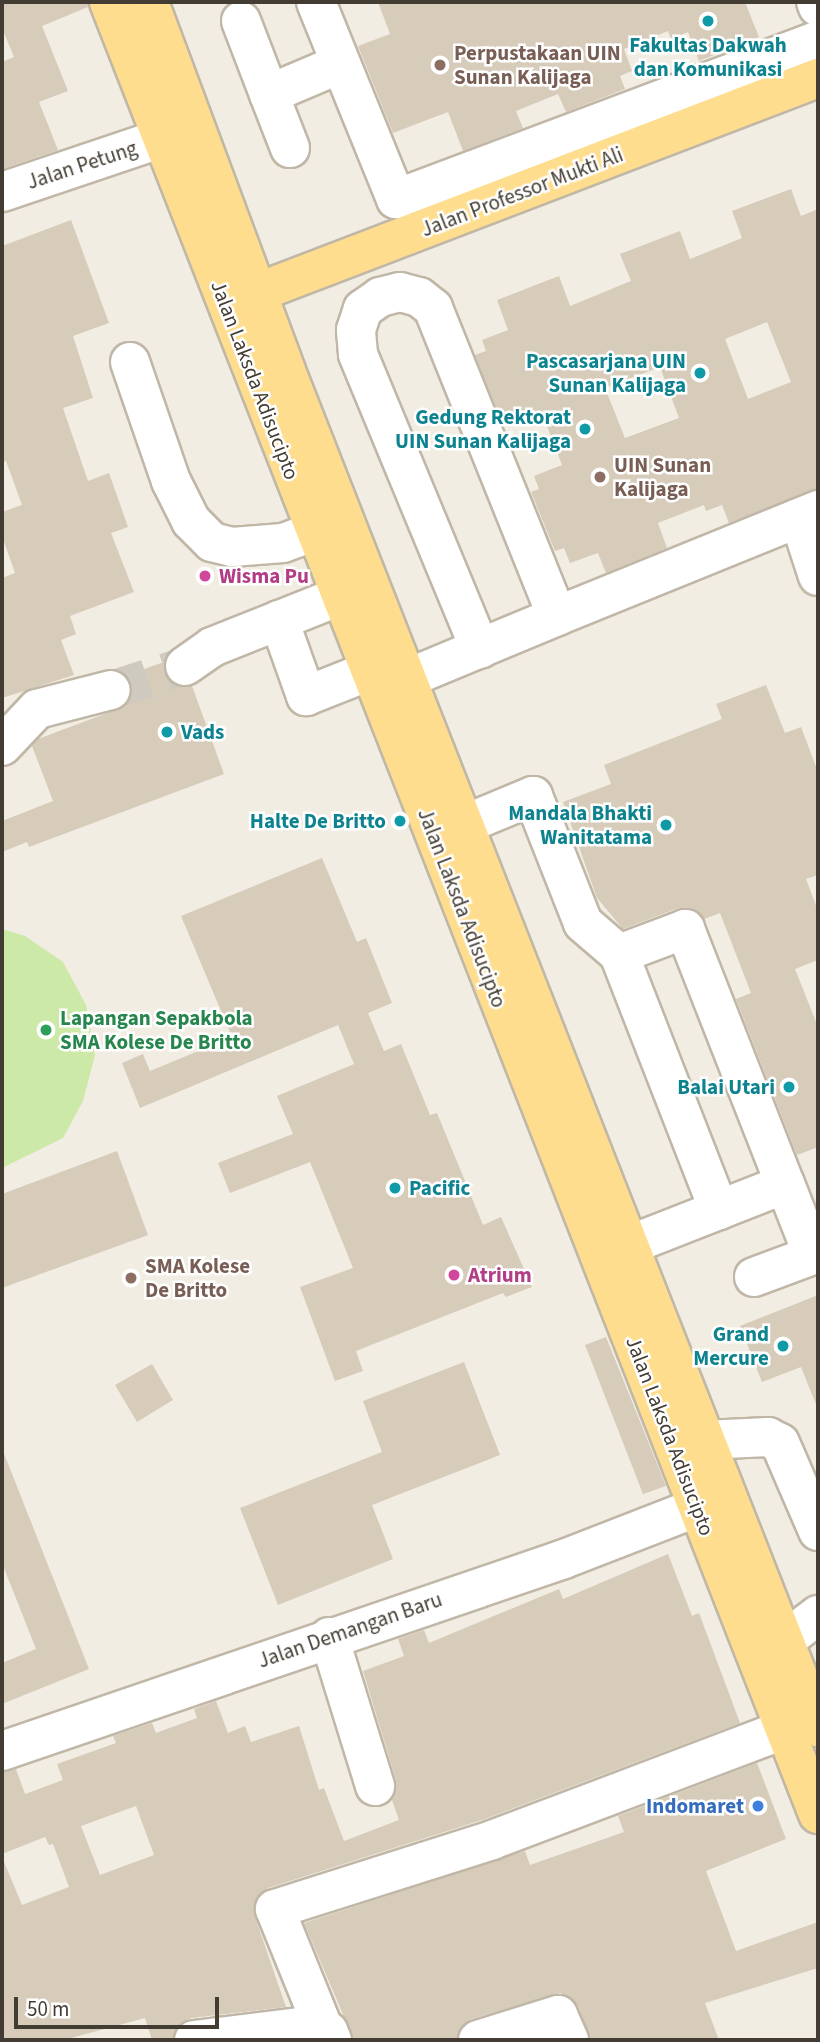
<!DOCTYPE html>
<html>
<head>
<meta charset="utf-8">
<style>
  body { margin:0 }
  #map { position:relative; width:820px; height:2042px; overflow:hidden; background:#f2ede2; font-family:"Source Sans 3",sans-serif }
  div>[style] { position:absolute }
  [style*='--x'] { left:calc(var(--x)*1px); top:calc(var(--y)*1px); width:calc(var(--w)*1px); rotate:calc(var(--a)*1deg) }
  .green>* { inset:0; background:#cce9a8 }
  .building>* { inset:0; background:#d7cbba }
  .minor-tunnel>* { height:38px; margin-top:-19px; transform-origin:0; background:repeating-linear-gradient(90deg,#cfcabf 0 38px,transparent 0 57px) }
  .roads { filter:drop-shadow(2px 0 #c0b7a7) drop-shadow(-2px 0 #c0b7a7) drop-shadow(0 2px #c0b7a7) drop-shadow(0 -2px #c0b7a7) }
  .minor>* { height:38px; margin:-19px; padding:0 19px; transform-origin:19px; border-radius:19px; background:#fff }
  .major>* { height:38px; margin:-19px; padding:0 19px; transform-origin:19px; border-radius:19px; background:#ffdd8e }
  .dots>* { width:19px; height:19px; translate:-50% -50%; box-sizing:border-box; border:4px solid #fff; border-radius:50% }
  span { translate:-50% -50%; white-space:nowrap; text-align:center; line-height:1.15; -webkit-text-stroke:5px #fff; paint-order:stroke }
  .culture-label { font-size:21px; color:#0d838f; font-weight:700 }
  .right { translate:-100% -50%; text-align:right }
  .left { translate:0 -50%; text-align:left }
  .education-label { font-size:21px; color:#785e54; font-weight:700 }
  .street-label { font-size:21px; color:#433c32 }
  .hotel-label { font-size:21px; color:#b23c85; font-weight:700 }
  .leisure-label { font-size:21px; color:#27864d; font-weight:700 }
  .shop-label { font-size:21px; color:#366cbe; font-weight:700 }
  .frame { position:absolute; inset:0; border:4px solid #433c32; pointer-events:none }
  .scale { position:absolute; left:14px; top:1997px; width:205px; height:32px; box-sizing:border-box; border:4px solid #433c32; border-top:0; padding-left:9px; font-size:21px; line-height:24px; white-space:nowrap; color:#433c32; -webkit-text-stroke:5px #fff; paint-order:stroke }
</style>
</head>
<body>
<div id="map">
  <div class="green">
    <div style="clip-path:polygon(2px 929px,25px 936px,63px 962px,86px 1005px,95px 1055px,83px 1101px,63px 1138px,2px 1168px)"></div>
  </div>
  <div class="building">
    <div style="clip-path:polygon(2px 2px,88px 2px,88px 7px,42px 26px,68px 91px,39px 102px,58px 150px,2px 169px,2px 62px,14px 57px,2px 28px)"></div>
    <div style="clip-path:polygon(378px 2px,745px 2px,759px 37px,699px 61px,688px 32px,671px 39px,668px 31px,624px 49px,632px 71px,620px 76px,625px 89px,566px 112px,558px 94px,516px 111px,523px 128px,463px 151px,448px 112px,393px 133px,358px 46px,390px 34px)"></div>
    <div style="clip-path:polygon(evenodd,791px 189px,801px 216px,818px 209px,818px 489px,729px 523px,722px 505px,706px 511px,704px 505px,658px 523px,667px 548px,606px 573px,598px 553px,570px 563px,564px 548px,555px 551px,531px 492px,539px 489px,534px 476px,562px 465px,542px 413px,504px 427px,475px 355px,486px 351px,482px 340px,508px 330px,497px 300px,559px 276px,570px 306px,631px 281px,620px 254px,680px 231px,690px 259px,742px 238px,732px 211px,791px 189px,767px 322px,791px 382px,748px 399px,725px 339px,767px 322px,791px 189px,660px 367px,679px 418px,625px 438px,605px 388px,660px 367px)"></div>
    <div style="clip-path:polygon(71px 220px,109px 323px,73px 336px,93px 398px,63px 408px,88px 481px,109px 473px,128px 527px,111px 533px,134px 592px,70px 616px,76px 634px,61px 640px,74px 675px,2px 698px,2px 578px,15px 573px,2px 536px,2px 512px,22px 505px,6px 461px,2px 462px,2px 246px)"></div>
    <div style="clip-path:polygon(164px 662px,168px 679px,176px 686px,192px 686px,224px 774px,29px 847px,27px 842px,2px 852px,2px 821px,53px 801px,32px 746px,38px 739px,126px 706px,132px 695px,127px 675px)"></div>
    <div style="clip-path:polygon(766px 685px,785px 733px,801px 727px,818px 772px,818px 875px,806px 879px,818px 911px,818px 960px,795px 969px,818px 1027px,818px 1147px,797px 1155px,736px 999px,751px 993px,720px 913px,704px 919px,689px 908px,678px 908px,623px 929px,597px 898px,563px 802px,611px 784px,604px 765px,722px 719px,716px 704px)"></div>
    <div style="clip-path:polygon(322px 858px,357px 942px,366px 938px,392px 1003px,368px 1013px,384px 1051px,401px 1044px,430px 1115px,437px 1113px,483px 1225px,501px 1217px,532px 1287px,506px 1297px,503px 1293px,356px 1351px,363px 1371px,335px 1381px,300px 1287px,353px 1268px,310px 1162px,230px 1193px,218px 1163px,293px 1134px,277px 1096px,354px 1064px,338px 1025px,140px 1108px,122px 1063px,143px 1054px,150px 1071px,232px 1037px,181px 916px)"></div>
    <div style="clip-path:polygon(117px 1151px,148px 1235px,2px 1288px,2px 1194px)"></div>
    <div style="clip-path:polygon(818px 1295px,818px 1406px,817px 1407px,801px 1367px,762px 1382px,740px 1326px)"></div>
    <div style="clip-path:polygon(606px 1337px,666px 1486px,643px 1494px,585px 1345px)"></div>
    <div style="clip-path:polygon(464px 1362px,500px 1455px,372px 1505px,393px 1559px,278px 1605px,240px 1508px,382px 1452px,363px 1401px)"></div>
    <div style="clip-path:polygon(152px 1364px,173px 1400px,137px 1422px,115px 1385px)"></div>
    <div style="clip-path:polygon(3px 1451px,89px 1669px,2px 1704px,2px 1663px,36px 1649px,2px 1563px)"></div>
    <div style="clip-path:polygon(evenodd,668px 1554px,692px 1616px,699px 1613px,740px 1723px,485px 1819px,268px 1888px,254px 1905px,255px 1917px,286px 2007px,191px 2018px,180px 2023px,173px 2040px,152px 2040px,145px 2018px,64px 2040px,2px 2040px,2px 1857px,22px 1905px,69px 1887px,53px 1844px,49px 1845px,45px 1837px,2px 1854px,2px 1772px,16px 1769px,25px 1794px,63px 1780px,57px 1764px,116px 1743px,113px 1736px,152px 1723px,156px 1733px,197px 1718px,194px 1709px,216px 1701px,228px 1733px,245px 1726px,251px 1742px,299px 1726px,319px 1790px,324px 1788px,344px 1841px,399px 1820px,392px 1800px,396px 1780px,363px 1671px,404px 1656px,398px 1639px,424px 1630px,429px 1643px,559px 1589px,563px 1599px,668px 1554px,136px 1806px,154px 1855px,100px 1875px,81px 1826px,136px 1806px)"></div>
    <div style="clip-path:polygon(757px 1763px,786px 1839px,706px 1871px,736px 1951px,818px 1922px,818px 1968px,705px 2003px,719px 2040px,591px 2040px,578px 2006px,561px 1993px,471px 2019px,462px 2026px,457px 2040px,354px 2040px,304px 1923px,525px 1851px,530px 1865px,624px 1832px,618px 1816px)"></div>
  </div>
  <div class="minor-tunnel">
    <div style="--x:111;--y:690;--w:78;--a:-18"></div>
  </div>
  <div class="roads">
    <div class="minor">
      <div style="--x:316;--y:2;--w:213;--a:67.9"></div>
      <div style="--x:396;--y:199;--w:451;--a:-20.6"></div>
      <div style="--x:816;--y:2;--w:5;--a:68"></div>
      <div style="--x:241;--y:21;--w:78;--a:69"></div>
      <div style="--x:290;--y:148;--w:58;--a:-111.3"></div>
      <div style="--x:269;--y:94;--w:77;--a:-22.9"></div>
      <div style="--x:2;--y:192;--w:169;--a:-18.6"></div>
      <div style="--x:130;--y:362;--w:126;--a:71"></div>
      <div style="--x:171;--y:481;--w:45;--a:63.4"></div>
      <div style="--x:191;--y:521;--w:30;--a:45"></div>
      <div style="--x:212;--y:542;--w:21;--a:14"></div>
      <div style="--x:232;--y:547;--w:51;--a:-4.5"></div>
      <div style="--x:283;--y:543;--w:33;--a:-20"></div>
      <div style="--x:799;--y:518;--w:61;--a:71.9"></div>
      <div style="--x:279;--y:620;--w:81;--a:70.4"></div>
      <div style="--x:306;--y:696;--w:68;--a:-21.6"></div>
      <div style="--x:480;--y:649;--w:319;--a:-112.5"></div>
      <div style="--x:358;--y:354;--w:24;--a:-95"></div>
      <div style="--x:356;--y:330;--w:22;--a:-72"></div>
      <div style="--x:363;--y:309;--w:21;--a:-35"></div>
      <div style="--x:380;--y:297;--w:21;--a:-14"></div>
      <div style="--x:400;--y:292;--w:20;--a:15"></div>
      <div style="--x:419;--y:297;--w:18;--a:38"></div>
      <div style="--x:433;--y:308;--w:332;--a:68.1"></div>
      <div style="--x:557;--y:616;--w:282;--a:-22.1"></div>
      <div style="--x:185;--y:666;--w:33;--a:-35"></div>
      <div style="--x:212;--y:647;--w:138;--a:-21.7"></div>
      <div style="--x:406;--y:679;--w:164;--a:-22.6"></div>
      <div style="--x:2;--y:746;--w:51;--a:-46.6"></div>
      <div style="--x:37;--y:709;--w:76;--a:-14.4"></div>
      <div style="--x:463;--y:825;--w:76;--a:-22.5"></div>
      <div style="--x:533;--y:796;--w:136;--a:68.5"></div>
      <div style="--x:583;--y:923;--w:48;--a:40.7"></div>
      <div style="--x:619;--y:954;--w:275;--a:68.7"></div>
      <div style="--x:619;--y:954;--w:71;--a:-20.7"></div>
      <div style="--x:685;--y:929;--w:274;--a:68.6"></div>
      <div style="--x:785;--y:1184;--w:170;--a:158.6"></div>
      <div style="--x:754;--y:1277;--w:63;--a:-20.4"></div>
      <div style="--x:813;--y:1255;--w:76;--a:-111.5"></div>
      <div style="--x:704;--y:1440;--w:64;--a:-2.7"></div>
      <div style="--x:768;--y:1437;--w:13;--a:27"></div>
      <div style="--x:780;--y:1443;--w:96;--a:66.6"></div>
      <div style="--x:329;--y:1637;--w:156;--a:72.8"></div>
      <div style="--x:784;--y:1641;--w:43;--a:-37.4"></div>
      <div style="--x:2;--y:1751;--w:594;--a:-18.86"></div>
      <div style="--x:564;--y:1559;--w:144;--a:-21.2"></div>
      <div style="--x:322;--y:2025;--w:125;--a:-112.1"></div>
      <div style="--x:275;--y:1909;--w:228;--a:-17.6"></div>
      <div style="--x:492;--y:1840;--w:313;--a:-20.7"></div>
      <div style="--x:194;--y:2040;--w:124;--a:-7"></div>
      <div style="--x:317;--y:2025;--w:13;--a:29"></div>
      <div style="--x:328;--y:2031;--w:10;--a:66"></div>
      <div style="--x:478;--y:2040;--w:84;--a:-17.4"></div>
      <div style="--x:558;--y:2015;--w:27;--a:66"></div>
    </div>
    <div class="major">
      <div style="--x:109;--y:2;--w:1946;--a:68.63"></div>
      <div style="--x:149;--y:2;--w:394;--a:69.6"></div>
      <div style="--x:286;--y:371;--w:1457;--a:68.58"></div>
      <div style="--x:235;--y:301;--w:624;--a:-20.93"></div>
    </div>
  </div>
  <div class="dots">
    <div style="left:708px;top:21px;background:#0f9aa8"></div>
    <div style="left:440px;top:65px;background:#8d6e63"></div>
    <div style="left:700px;top:373px;background:#0f9aa8"></div>
    <div style="left:585px;top:429px;background:#0f9aa8"></div>
    <div style="left:600px;top:477px;background:#8d6e63"></div>
    <div style="left:205px;top:576px;background:#d1479c"></div>
    <div style="left:167px;top:732px;background:#0f9aa8"></div>
    <div style="left:400px;top:821px;background:#0f9aa8"></div>
    <div style="left:666px;top:825px;background:#0f9aa8"></div>
    <div style="left:46px;top:1030px;background:#2e9e5b"></div>
    <div style="left:789px;top:1087px;background:#0f9aa8"></div>
    <div style="left:395px;top:1188px;background:#0f9aa8"></div>
    <div style="left:454px;top:1275px;background:#d1479c"></div>
    <div style="left:131px;top:1278px;background:#8d6e63"></div>
    <div style="left:783px;top:1346px;background:#0f9aa8"></div>
    <div style="left:758px;top:1806px;background:#3f7fe0"></div>
  </div>
  <div class="culture-label">
    <span style="left:708px;top:57px">Fakultas Dakwah<br>dan Komunikasi</span>
    <span class="right" style="left:686px;top:373px">Pascasarjana UIN<br>Sunan Kalijaga</span>
    <span class="right" style="left:571px;top:429px">Gedung Rektorat<br>UIN Sunan Kalijaga</span>
    <span class="left" style="left:181px;top:732px">Vads</span>
    <span class="right" style="left:652px;top:825px">Mandala Bhakti<br>Wanitatama</span>
    <span class="right" style="left:386px;top:821px">Halte De Britto</span>
    <span class="right" style="left:775px;top:1087px">Balai Utari</span>
    <span class="left" style="left:409px;top:1188px">Pacific</span>
    <span class="right" style="left:769px;top:1346px">Grand<br>Mercure</span>
  </div>
  <div class="education-label">
    <span class="left" style="left:454px;top:65px">Perpustakaan UIN<br>Sunan Kalijaga</span>
    <span class="left" style="left:614px;top:477px">UIN Sunan<br>Kalijaga</span>
    <span class="left" style="left:145px;top:1278px">SMA Kolese<br>De Britto</span>
  </div>
  <div class="street-label">
    <span style="left:82px;top:165px;rotate:-18deg">Jalan Petung</span>
    <span style="left:522px;top:192px;rotate:-21deg">Jalan Professor Mukti Ali</span>
    <span style="left:255px;top:380px;rotate:69deg">Jalan Laksda Adisucipto</span>
    <span style="left:462px;top:908px;rotate:69deg">Jalan Laksda Adisucipto</span>
    <span style="left:670px;top:1436px;rotate:69deg">Jalan Laksda Adisucipto</span>
    <span style="left:350px;top:1630px;rotate:-19deg">Jalan Demangan Baru</span>
  </div>
  <div class="hotel-label">
    <span class="left" style="left:219px;top:576px">Wisma Pu</span>
    <span class="left" style="left:468px;top:1275px">Atrium</span>
  </div>
  <div class="leisure-label">
    <span class="left" style="left:60px;top:1030px">Lapangan Sepakbola<br>SMA Kolese De Britto</span>
  </div>
  <div class="shop-label">
    <span class="right" style="left:744px;top:1806px">Indomaret</span>
  </div>
  <div class="frame"></div>
  <div class="scale">50 m</div>
</div>
</body>
</html>
